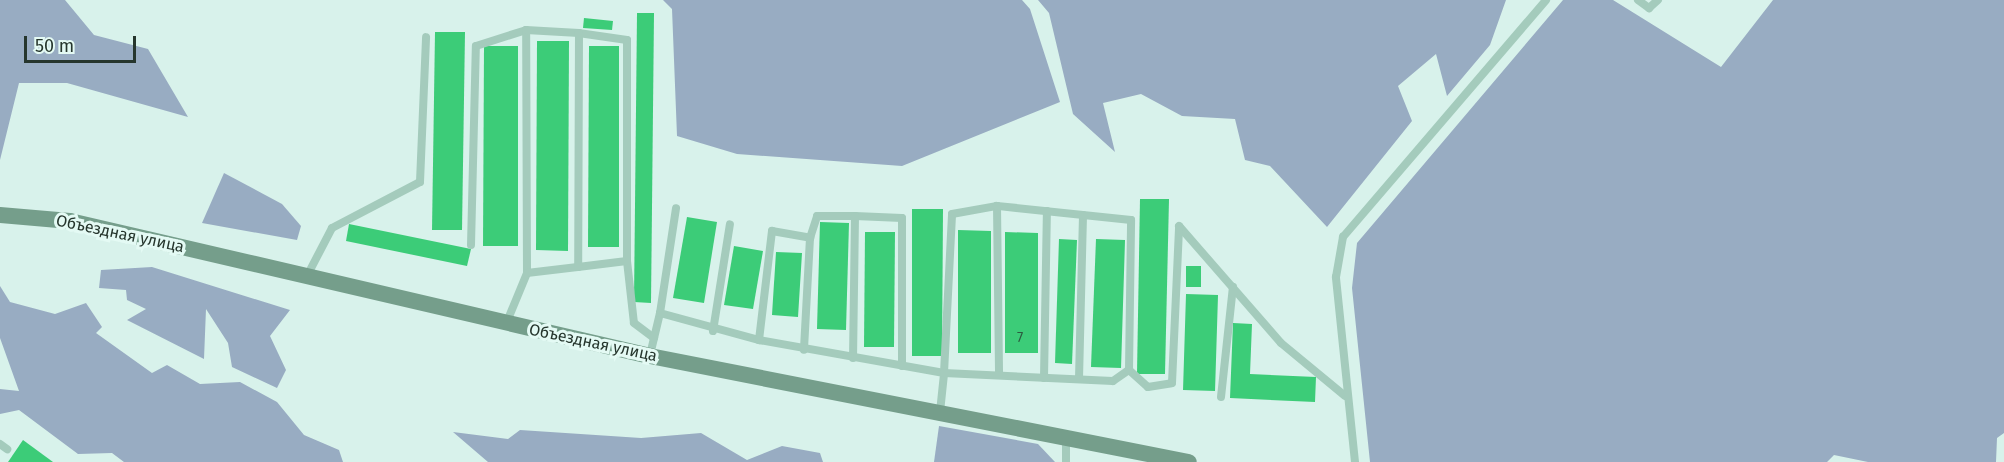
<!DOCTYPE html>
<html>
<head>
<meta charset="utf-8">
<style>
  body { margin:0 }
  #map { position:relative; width:2004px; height:462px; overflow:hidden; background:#d8f2eb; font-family:"Fira Sans",sans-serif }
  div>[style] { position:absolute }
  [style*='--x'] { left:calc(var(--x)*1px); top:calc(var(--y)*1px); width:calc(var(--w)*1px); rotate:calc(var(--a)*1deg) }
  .green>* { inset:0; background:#98acc2 }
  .building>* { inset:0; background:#3ccc78 }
  .service>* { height:8px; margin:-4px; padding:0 4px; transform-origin:4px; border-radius:4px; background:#a4cbbc }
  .secondary>* { height:16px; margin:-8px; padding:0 8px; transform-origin:8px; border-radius:8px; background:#759e8b }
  span { translate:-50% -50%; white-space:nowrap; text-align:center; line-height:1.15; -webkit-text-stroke:6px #e4faf4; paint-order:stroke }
  .number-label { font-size:14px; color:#2c5c40 }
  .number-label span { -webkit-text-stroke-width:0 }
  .street-label { font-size:16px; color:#26362d }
  .scale { position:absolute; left:24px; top:36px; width:112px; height:27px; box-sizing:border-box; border:3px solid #26362d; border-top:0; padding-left:8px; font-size:18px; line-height:21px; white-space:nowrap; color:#26362d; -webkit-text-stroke:4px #e4faf4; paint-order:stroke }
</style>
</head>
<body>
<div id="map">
  <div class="green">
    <div style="clip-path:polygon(0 0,65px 0,94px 35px,148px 49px,188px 117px,67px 83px,19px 83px,0 160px)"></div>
    <div style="clip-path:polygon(663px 0,1022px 0,1030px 9px,1060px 102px,902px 166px,737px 154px,677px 136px,672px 9px)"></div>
    <div style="clip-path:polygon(1038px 0,1506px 0,1490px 45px,1447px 96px,1436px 54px,1398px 86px,1412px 121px,1327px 227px,1270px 166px,1245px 160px,1235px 119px,1182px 116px,1141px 94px,1103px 103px,1115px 152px,1073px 114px,1049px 13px)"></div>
    <div style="clip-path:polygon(1563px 0,1613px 0,1721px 67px,1773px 0,2004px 0,2004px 433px,1997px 438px,1996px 462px,1868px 462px,1834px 455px,1827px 462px,1370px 462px,1352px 288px,1357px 243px)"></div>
    <div style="clip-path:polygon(224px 173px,282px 204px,301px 226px,297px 240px,202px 223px)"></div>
    <div style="clip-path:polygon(152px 267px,290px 310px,270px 336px,286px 370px,277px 388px,232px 367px,228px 343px,206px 309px,204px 359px,127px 320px,146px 309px,127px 300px,126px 290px,99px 288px,101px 270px)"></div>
    <div style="clip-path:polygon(0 286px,10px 302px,55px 314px,86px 303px,102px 327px,96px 333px,152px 373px,167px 365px,200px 384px,240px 382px,277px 402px,304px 435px,339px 450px,343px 462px,124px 462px,112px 453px,78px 454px,19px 410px,0 414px,0 389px,19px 391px,0 338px)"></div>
    <div style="clip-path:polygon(939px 426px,1038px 444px,1055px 462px,934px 462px)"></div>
    <div style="clip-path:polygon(520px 430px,641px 438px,701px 433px,747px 460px,782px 446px,820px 453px,823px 462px,488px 462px,453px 432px,508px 439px)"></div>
  </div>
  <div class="building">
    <div style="clip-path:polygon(637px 13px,654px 13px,651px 303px,634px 302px)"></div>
    <div style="clip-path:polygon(584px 18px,613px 21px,612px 30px,583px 28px)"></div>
    <div style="clip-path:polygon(435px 32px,465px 32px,462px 230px,432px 230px)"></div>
    <div style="clip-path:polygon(537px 41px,569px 41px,568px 251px,536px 250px)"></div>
    <div style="clip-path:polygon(484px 46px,518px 46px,518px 246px,483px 246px)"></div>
    <div style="clip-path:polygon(589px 46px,619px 46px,619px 247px,588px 247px)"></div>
    <div style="clip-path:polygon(1140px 199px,1169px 199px,1165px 374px,1137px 374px)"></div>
    <div style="clip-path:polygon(912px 209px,943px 209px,942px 356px,912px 356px)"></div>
    <div style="clip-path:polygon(687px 217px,717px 222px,704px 303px,673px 298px)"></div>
    <div style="clip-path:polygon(820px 222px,849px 223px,846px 330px,817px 329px)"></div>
    <div style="clip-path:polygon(349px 224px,471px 249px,467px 266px,346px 241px)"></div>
    <div style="clip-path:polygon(958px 230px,991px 231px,991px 353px,958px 353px)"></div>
    <div style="clip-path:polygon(865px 232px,895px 232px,894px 347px,864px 347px)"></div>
    <div style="clip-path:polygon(1005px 232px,1038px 233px,1038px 353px,1005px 353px)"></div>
    <div style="clip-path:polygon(1059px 239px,1077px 240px,1072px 364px,1055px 363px)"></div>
    <div style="clip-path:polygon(1096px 239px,1125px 240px,1121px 368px,1091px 367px)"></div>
    <div style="clip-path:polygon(734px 246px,763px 251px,753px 309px,724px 305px)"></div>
    <div style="clip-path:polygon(776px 252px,802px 253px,798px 317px,772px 315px)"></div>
    <div style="clip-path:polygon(1186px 266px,1201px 266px,1201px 287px,1186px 287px)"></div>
    <div style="clip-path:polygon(1186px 294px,1218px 295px,1215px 391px,1183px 390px)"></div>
    <div style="clip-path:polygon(1233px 323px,1252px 324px,1250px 374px,1316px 377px,1315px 402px,1230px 398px)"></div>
    <div style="clip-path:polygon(23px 440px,53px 462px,8px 462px)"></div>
  </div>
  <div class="service">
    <div style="--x:1638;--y:0;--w:14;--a:36"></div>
    <div style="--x:1649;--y:8;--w:12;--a:-42"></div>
    <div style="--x:855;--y:216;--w:47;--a:2.4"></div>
    <div style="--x:902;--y:218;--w:148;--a:90"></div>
    <div style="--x:1179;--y:226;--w:155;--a:48.9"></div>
    <div style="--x:1281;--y:343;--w:83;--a:39.6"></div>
    <div style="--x:810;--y:238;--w:23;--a:-72"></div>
    <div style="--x:817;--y:216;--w:38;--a:0"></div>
    <div style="--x:855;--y:216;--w:142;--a:90.8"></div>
    <div style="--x:471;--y:245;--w:199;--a:-88.6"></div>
    <div style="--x:476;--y:46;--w:52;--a:-17.7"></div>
    <div style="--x:627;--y:261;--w:62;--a:83.6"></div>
    <div style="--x:634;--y:323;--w:25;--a:37"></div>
    <div style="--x:527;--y:273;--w:243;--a:-90.2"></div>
    <div style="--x:526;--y:30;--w:53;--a:3.2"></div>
    <div style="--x:307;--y:276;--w:54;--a:-62.5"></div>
    <div style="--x:332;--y:228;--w:99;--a:-27.6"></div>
    <div style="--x:420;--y:182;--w:145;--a:-87.6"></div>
    <div style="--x:660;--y:313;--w:106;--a:-81.3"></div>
    <div style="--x:506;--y:324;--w:55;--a:-67.6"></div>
    <div style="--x:527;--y:273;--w:51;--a:-6.7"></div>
    <div style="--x:578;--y:267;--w:49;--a:-7"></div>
    <div style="--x:627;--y:261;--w:221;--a:-90"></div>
    <div style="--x:627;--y:40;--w:49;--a:-171.7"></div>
    <div style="--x:579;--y:33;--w:234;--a:90.2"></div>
    <div style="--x:713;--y:331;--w:108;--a:-81"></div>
    <div style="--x:759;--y:340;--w:110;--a:-83.2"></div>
    <div style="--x:772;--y:231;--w:39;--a:10"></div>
    <div style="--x:810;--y:238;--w:112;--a:93.1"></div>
    <div style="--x:650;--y:355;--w:43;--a:-76.6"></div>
    <div style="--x:660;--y:313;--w:103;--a:15.3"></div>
    <div style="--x:759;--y:340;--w:188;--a:10.1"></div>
    <div style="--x:944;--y:373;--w:159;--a:-87.1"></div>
    <div style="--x:952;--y:214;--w:46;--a:-10.1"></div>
    <div style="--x:997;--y:206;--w:169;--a:89.3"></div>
    <div style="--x:1129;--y:370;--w:25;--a:42"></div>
    <div style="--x:1148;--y:387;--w:24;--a:-9"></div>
    <div style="--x:1172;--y:383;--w:157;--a:-87.4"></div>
    <div style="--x:1044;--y:378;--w:167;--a:-89"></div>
    <div style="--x:1079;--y:379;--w:164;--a:-88.6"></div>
    <div style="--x:1221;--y:397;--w:111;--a:-83.8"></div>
    <div style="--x:940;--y:412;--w:39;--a:-84"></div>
    <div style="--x:944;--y:373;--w:169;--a:2.7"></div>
    <div style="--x:1113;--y:381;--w:19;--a:-35"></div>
    <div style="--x:1129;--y:370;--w:150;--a:-89.2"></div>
    <div style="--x:1131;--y:220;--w:135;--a:-174"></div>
    <div style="--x:1066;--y:438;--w:24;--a:90"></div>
    <div style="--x:0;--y:444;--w:9;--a:36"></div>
    <div style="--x:1355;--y:462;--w:186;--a:-95.9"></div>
    <div style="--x:1336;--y:277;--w:41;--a:-80.1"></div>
    <div style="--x:1343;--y:237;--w:312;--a:-49.4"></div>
  </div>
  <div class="secondary">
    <div style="--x:0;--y:215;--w:70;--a:4.9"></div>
    <div style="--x:70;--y:221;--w:596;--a:13.1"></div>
    <div style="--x:650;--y:356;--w:549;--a:11.13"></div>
  </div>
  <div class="number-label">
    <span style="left:1020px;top:338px">7</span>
  </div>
  <div class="street-label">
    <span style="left:120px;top:234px;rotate:12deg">Объездная улица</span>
    <span style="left:593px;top:343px;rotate:12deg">Объездная улица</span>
  </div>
  <div class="scale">50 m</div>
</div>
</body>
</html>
